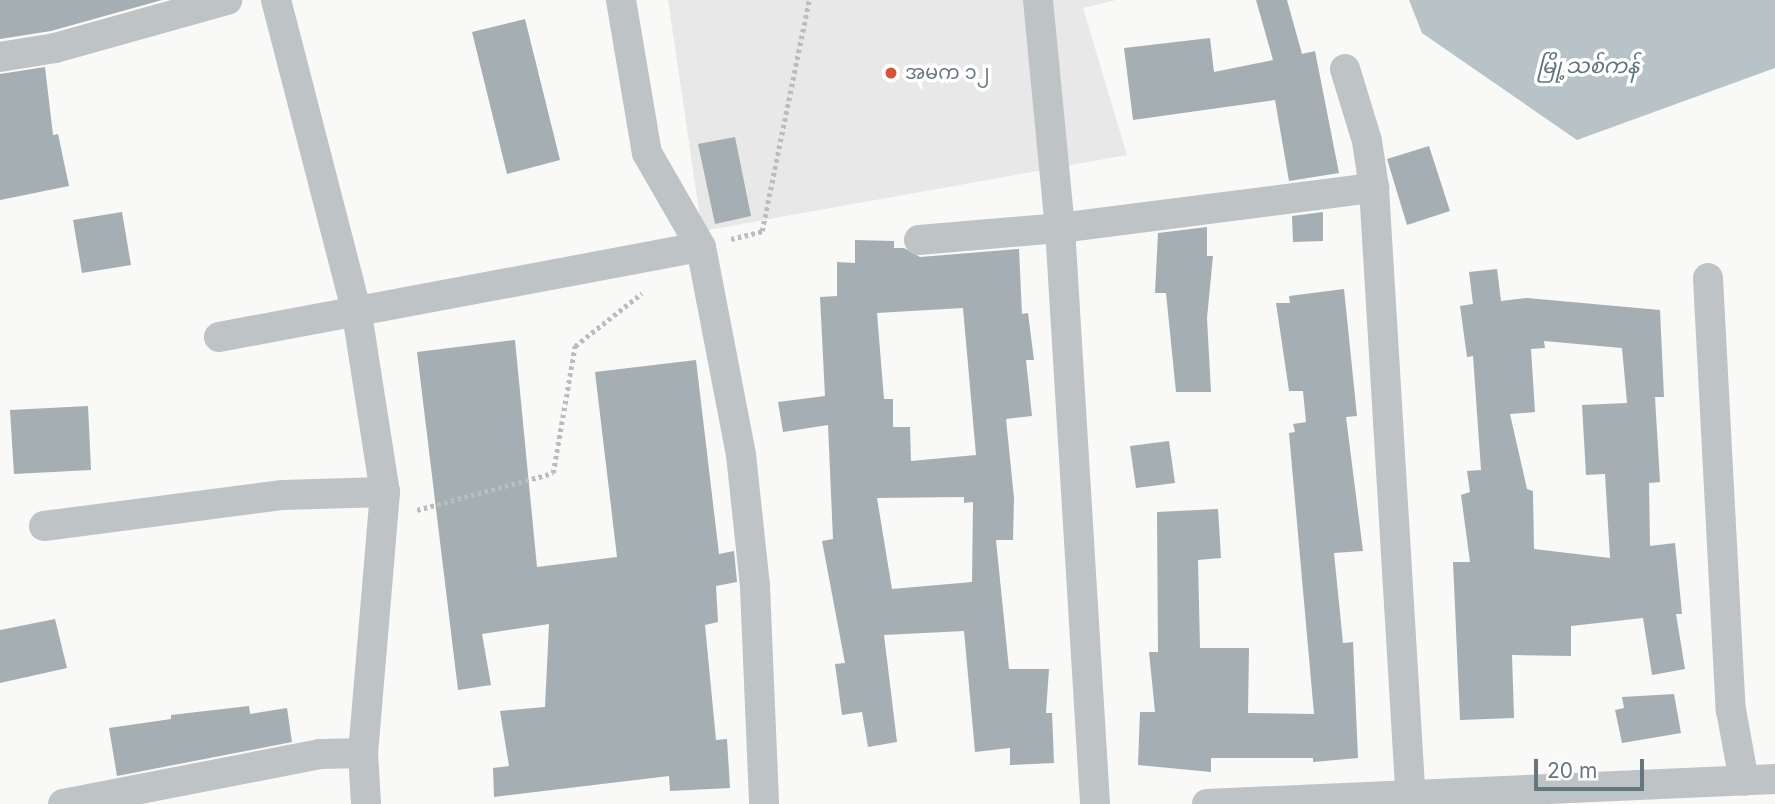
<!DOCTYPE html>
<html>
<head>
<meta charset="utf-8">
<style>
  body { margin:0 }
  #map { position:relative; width:1775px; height:804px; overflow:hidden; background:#f9f9f7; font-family:Inter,"Noto Sans Myanmar",sans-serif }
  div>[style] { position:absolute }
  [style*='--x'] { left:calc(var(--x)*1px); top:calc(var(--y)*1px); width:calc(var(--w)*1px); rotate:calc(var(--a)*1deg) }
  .built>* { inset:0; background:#e7e8e7 }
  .water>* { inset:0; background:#b7c3c7 }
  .building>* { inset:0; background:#a5aeb3 }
  .path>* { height:4.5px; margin-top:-2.25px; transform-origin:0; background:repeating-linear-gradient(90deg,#b9bdbf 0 3.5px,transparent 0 7px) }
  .minor>* { height:30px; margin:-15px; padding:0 15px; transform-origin:15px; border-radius:15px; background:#bec3c6 }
  .dots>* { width:19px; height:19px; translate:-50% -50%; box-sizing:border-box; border:4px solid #fff; border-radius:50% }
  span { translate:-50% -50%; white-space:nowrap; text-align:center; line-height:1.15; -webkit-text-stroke:7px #fff; paint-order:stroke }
  .poi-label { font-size:19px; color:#66767f }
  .left { translate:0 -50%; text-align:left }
  .water-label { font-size:21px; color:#607479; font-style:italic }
  .scale { position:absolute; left:1534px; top:759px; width:110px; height:32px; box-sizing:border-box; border:4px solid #66767f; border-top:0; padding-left:9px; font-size:21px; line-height:24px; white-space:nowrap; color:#66767f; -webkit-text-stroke:5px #fff; paint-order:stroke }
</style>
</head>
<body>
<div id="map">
  <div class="built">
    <div style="clip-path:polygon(668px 0,1116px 0,1083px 8px,1127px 155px,702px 231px)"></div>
  </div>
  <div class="water">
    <div style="clip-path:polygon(1409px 0,1775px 0,1775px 68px,1577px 140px,1422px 33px)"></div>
  </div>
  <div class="building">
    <div style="clip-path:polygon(0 0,162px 0,51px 31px,0 39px)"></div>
    <div style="clip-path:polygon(1256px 0,1287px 0,1302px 54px,1315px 51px,1339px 173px,1289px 181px,1275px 100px,1133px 120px,1124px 48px,1210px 38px,1214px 72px,1273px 60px)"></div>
    <div style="clip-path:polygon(525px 19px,560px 160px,507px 174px,472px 32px)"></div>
    <div style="clip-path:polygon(45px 67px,53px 135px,58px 134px,69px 186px,0 200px,0 74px)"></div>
    <div style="clip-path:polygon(735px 137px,751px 216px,715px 224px,698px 144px)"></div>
    <div style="clip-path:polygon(1429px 146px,1450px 211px,1407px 225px,1387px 159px)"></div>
    <div style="clip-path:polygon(122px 212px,131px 265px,82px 273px,73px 220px)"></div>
    <div style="clip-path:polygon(1323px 212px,1323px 241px,1293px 242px,1292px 216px)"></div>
    <div style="clip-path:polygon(1207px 227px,1207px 256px,1213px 256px,1207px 318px,1211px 392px,1176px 392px,1166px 293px,1155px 293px,1158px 233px)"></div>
    <div style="clip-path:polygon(evenodd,855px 240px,894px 241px,894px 248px,904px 248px,920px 257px,1019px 249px,1022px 314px,1028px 313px,1034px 360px,1026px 360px,1032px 416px,1006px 419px,1014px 498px,1013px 540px,996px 540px,1009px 669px,1049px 669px,1046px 713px,1052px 713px,1054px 763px,1010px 765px,1010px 748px,975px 752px,964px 631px,884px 635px,897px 742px,868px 747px,862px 712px,842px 715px,835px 664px,845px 663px,822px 541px,833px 539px,828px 425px,783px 432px,778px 402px,825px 396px,820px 297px,837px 296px,837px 262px,855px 263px,855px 240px,963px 308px,976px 455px,911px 461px,910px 427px,893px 427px,893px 399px,884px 399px,877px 313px,963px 308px,855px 240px,964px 497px,964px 503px,973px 502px,972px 582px,892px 589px,877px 498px,964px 497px)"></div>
    <div style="clip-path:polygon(evenodd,1497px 269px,1501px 301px,1527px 298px,1660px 310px,1664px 397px,1655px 397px,1660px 482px,1649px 483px,1650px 546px,1675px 543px,1682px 614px,1676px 614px,1685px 669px,1652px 675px,1643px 618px,1571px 626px,1571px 656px,1512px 655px,1514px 718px,1460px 720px,1453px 562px,1470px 562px,1461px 495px,1470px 492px,1467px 471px,1481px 470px,1473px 356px,1467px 357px,1460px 306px,1473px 304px,1469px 272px,1497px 269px,1544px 341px,1622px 348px,1627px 403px,1582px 405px,1586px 475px,1605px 474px,1610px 558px,1534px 549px,1533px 491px,1527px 489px,1510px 414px,1535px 412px,1531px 349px,1545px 348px,1544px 341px)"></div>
    <div style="clip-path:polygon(1344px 289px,1357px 416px,1346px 417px,1363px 551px,1334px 553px,1343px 643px,1353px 642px,1358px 758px,1313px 762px,1313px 758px,1211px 758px,1211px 772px,1138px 765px,1140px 712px,1155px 712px,1149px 652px,1158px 652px,1157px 512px,1218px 509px,1221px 558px,1198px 560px,1200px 648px,1249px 648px,1248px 713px,1314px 714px,1289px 433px,1295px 432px,1293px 424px,1306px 422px,1303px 391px,1289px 391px,1276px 303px,1290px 303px,1289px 296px)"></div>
    <div style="clip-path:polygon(515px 340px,537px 567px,617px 557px,595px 372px,696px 360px,719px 554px,734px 551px,737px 582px,716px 586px,718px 622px,705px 625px,716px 740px,727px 739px,730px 788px,670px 791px,669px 776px,494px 797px,493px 768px,509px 766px,500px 711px,545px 707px,549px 624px,482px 634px,491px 685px,458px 690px,417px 352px)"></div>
    <div style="clip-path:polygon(88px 406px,91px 470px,14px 474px,10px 410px)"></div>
    <div style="clip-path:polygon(1169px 441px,1175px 483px,1136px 488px,1130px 446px)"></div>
    <div style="clip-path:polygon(55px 619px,67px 668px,0 683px,0 630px)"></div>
    <div style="clip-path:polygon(1674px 694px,1681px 733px,1622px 743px,1615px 710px,1624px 708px,1622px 697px)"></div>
    <div style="clip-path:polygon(249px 706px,250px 714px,287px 708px,292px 742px,117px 776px,109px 728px,171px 719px,171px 715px)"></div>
  </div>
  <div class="path">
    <div style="--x:731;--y:239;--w:32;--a:-14"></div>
    <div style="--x:762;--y:231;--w:236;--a:-78.5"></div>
    <div style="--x:417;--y:510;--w:141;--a:-15.2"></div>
    <div style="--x:553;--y:473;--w:129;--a:-80.2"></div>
    <div style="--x:575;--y:346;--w:85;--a:-38.3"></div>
  </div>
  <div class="minor">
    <div style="--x:276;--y:0;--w:324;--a:75.5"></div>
    <div style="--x:357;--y:314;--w:180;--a:81.1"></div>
    <div style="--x:385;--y:492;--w:262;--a:94.8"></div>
    <div style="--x:363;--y:753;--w:51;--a:86.6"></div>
    <div style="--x:621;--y:0;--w:155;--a:80.4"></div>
    <div style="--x:647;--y:153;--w:108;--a:60.1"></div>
    <div style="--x:701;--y:247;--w:212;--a:79.1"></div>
    <div style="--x:741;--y:455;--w:133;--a:83.9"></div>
    <div style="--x:755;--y:587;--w:217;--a:87.6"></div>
    <div style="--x:1038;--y:0;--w:229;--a:84.5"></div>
    <div style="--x:1060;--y:228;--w:577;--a:86.52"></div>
    <div style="--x:0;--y:57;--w:56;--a:-9.3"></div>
    <div style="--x:55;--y:48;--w:179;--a:-15.6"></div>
    <div style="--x:1345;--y:69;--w:75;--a:73"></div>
    <div style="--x:1367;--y:141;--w:48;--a:81.5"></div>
    <div style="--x:1374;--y:188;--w:617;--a:86.56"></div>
    <div style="--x:919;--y:240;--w:142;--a:-4.9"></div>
    <div style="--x:1060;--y:228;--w:317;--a:-7.3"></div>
    <div style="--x:1708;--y:278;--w:433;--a:87"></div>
    <div style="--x:1731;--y:710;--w:72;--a:79.6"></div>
    <div style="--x:219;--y:337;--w:490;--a:-10.6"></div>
    <div style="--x:44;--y:526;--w:241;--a:-7.4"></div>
    <div style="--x:283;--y:495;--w:102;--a:-1.7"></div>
    <div style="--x:63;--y:804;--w:262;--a:-11"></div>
    <div style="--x:320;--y:754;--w:43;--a:-1.3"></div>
    <div style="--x:1207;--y:804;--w:569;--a:-2.52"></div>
  </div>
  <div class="dots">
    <div style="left:891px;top:73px;background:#d65539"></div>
  </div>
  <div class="poi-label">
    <span class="left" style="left:905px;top:73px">အမက ၁၂</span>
  </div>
  <div class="water-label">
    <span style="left:1588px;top:66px">မြို့သစ်ကန်</span>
  </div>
  <div class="scale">20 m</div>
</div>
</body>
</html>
